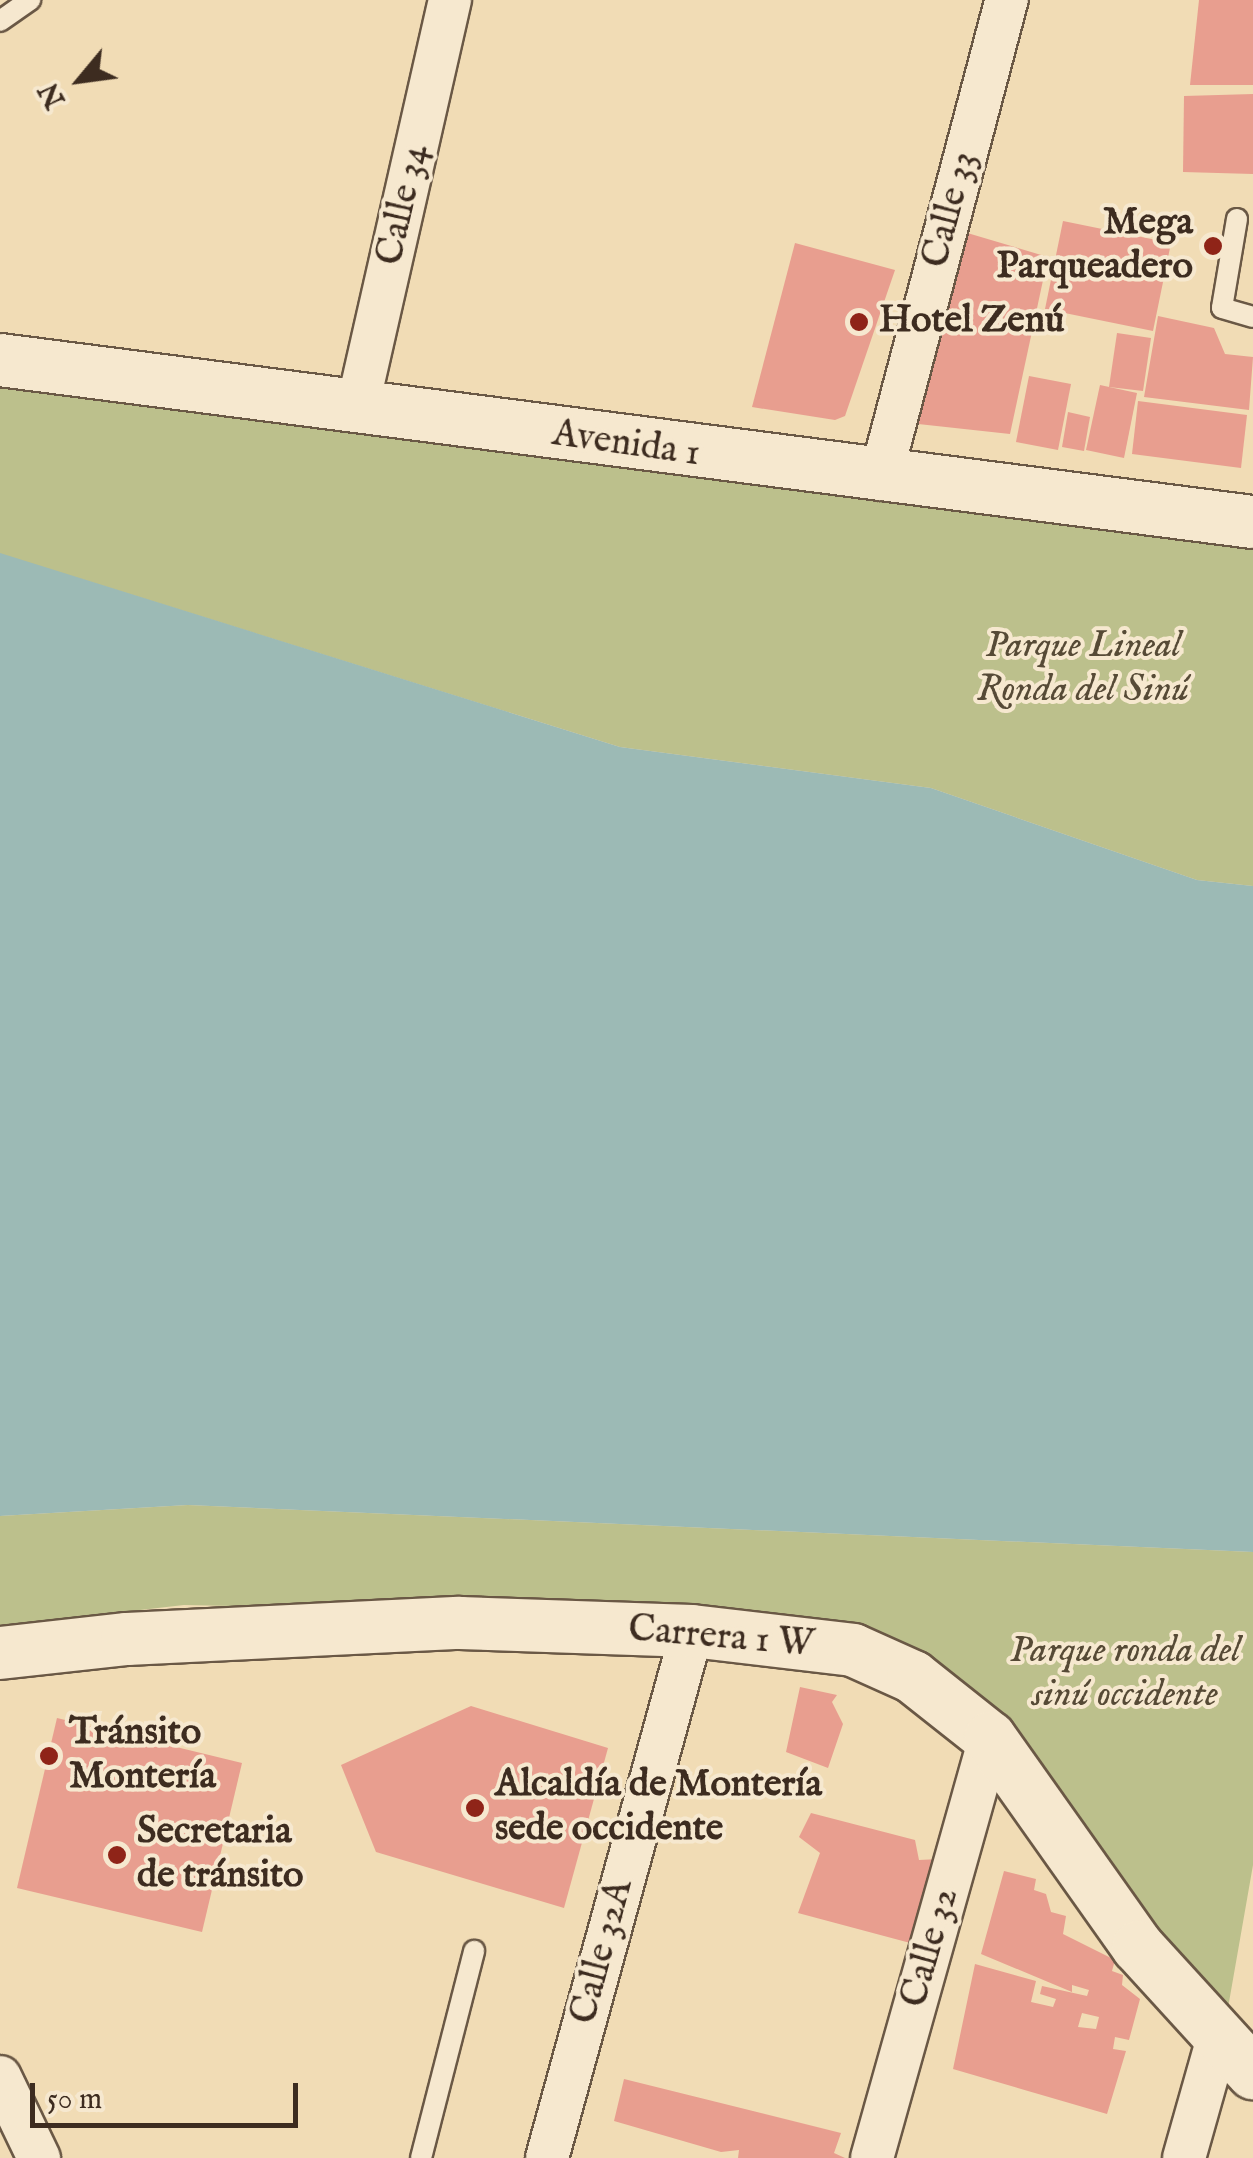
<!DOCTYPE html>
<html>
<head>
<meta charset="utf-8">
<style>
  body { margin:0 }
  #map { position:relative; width:1253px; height:2158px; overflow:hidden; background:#f1dcb5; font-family:"IM FELL English",serif }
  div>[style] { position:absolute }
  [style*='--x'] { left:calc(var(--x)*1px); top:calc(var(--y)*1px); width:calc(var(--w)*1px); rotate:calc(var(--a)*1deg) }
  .green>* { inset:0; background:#bcc08c }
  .water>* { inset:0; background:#9cbab5 }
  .building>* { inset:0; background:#e89e8f }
  .roads { filter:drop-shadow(2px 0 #6a5845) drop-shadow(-2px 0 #6a5845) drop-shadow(0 2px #6a5845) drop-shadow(0 -2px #6a5845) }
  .service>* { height:20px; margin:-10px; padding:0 10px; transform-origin:10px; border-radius:10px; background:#f6e8cf }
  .minor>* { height:42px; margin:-21px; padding:0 21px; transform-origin:21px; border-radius:21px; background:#f6e8cf }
  .tertiary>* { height:52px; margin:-26px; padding:0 26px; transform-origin:26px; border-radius:26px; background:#f6e8cf }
  .dots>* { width:28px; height:28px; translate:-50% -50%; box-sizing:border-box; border:5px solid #f6e8cf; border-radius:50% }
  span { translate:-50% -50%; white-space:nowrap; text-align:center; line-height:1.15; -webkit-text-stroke:8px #f6e8cf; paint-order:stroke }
  .street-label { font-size:38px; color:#3d2c20 }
  .poi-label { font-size:38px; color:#3d2c20; font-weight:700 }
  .right { translate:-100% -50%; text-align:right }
  .left { translate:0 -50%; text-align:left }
  .park-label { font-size:38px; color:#564a36; font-style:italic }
  .north { position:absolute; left:30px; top:30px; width:100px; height:100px; -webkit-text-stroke:8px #f6e8cf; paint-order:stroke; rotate:241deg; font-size:28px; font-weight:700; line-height:40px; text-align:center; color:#3d2c20 }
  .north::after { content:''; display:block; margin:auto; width:35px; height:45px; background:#3d2c20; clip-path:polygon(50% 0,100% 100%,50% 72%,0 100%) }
  .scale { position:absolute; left:30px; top:2083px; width:268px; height:45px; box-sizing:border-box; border:5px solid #3d2c20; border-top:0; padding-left:12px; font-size:30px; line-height:35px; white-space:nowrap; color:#3d2c20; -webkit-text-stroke:8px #f6e8cf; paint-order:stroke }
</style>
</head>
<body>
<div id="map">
  <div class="green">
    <div style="clip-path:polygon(0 366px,1253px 527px,1253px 886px,1197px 880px,931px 788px,620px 747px,81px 579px,0 614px)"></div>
    <div style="clip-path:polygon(188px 1505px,1253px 1552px,1253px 1865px,1225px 2025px,998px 1734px,698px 1615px,184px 1605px,0 1626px,0 1516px)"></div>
  </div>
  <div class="water">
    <div style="clip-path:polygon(0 553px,620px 747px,931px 788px,1197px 880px,1253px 886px,1253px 1552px,188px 1505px,0 1516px)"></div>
  </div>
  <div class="building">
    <div style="clip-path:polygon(1199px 0,1253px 0,1253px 85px,1190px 85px)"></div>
    <div style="clip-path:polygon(1253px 94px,1253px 174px,1183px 172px,1184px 96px)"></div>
    <div style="clip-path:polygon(1063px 221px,1171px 243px,1153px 331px,1045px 309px)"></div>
    <div style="clip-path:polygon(964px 232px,1048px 257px,1010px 434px,909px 423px)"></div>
    <div style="clip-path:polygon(795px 243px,895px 270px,845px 416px,835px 420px,752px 407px)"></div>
    <div style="clip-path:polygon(1158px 316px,1214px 328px,1225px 354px,1253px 357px,1249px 410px,1144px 397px)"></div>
    <div style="clip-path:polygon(1117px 333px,1151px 338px,1143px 391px,1109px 387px)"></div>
    <div style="clip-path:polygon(1029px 376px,1071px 384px,1058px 450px,1016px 442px)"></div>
    <div style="clip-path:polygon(1100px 385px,1137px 393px,1124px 458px,1086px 450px)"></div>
    <div style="clip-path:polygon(1138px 401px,1247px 415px,1241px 468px,1132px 454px)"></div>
    <div style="clip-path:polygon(1068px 412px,1090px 417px,1084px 451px,1062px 447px)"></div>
    <div style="clip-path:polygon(800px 1687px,837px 1695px,832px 1702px,843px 1724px,828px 1768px,786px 1752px)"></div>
    <div style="clip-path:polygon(471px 1706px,608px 1748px,564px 1908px,376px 1852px,341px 1765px)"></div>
    <div style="clip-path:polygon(57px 1718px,242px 1763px,202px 1932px,17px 1888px)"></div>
    <div style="clip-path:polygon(811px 1813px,915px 1840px,919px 1860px,939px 1859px,914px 1944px,798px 1913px,820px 1853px,799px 1837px)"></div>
    <div style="clip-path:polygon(evenodd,1004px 1871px,1036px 1879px,1034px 1890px,1046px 1894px,1051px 1912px,1066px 1916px,1063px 1934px,1115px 1960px,1112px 1971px,1123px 1975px,1122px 1985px,1140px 1999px,1129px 2040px,1115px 2037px,1113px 2049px,1126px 2051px,1107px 2114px,953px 2069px,975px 1964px,1036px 1981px,1031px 2002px,1053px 2007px,1056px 1999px,1040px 1994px,1042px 1986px,1087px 1996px,1089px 1990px,1072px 1985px,1072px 1992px,981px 1954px,1004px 1871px,1082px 2013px,1099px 2017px,1096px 2029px,1078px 2027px,1082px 2013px)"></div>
    <div style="clip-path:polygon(624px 2079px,841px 2133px,834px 2153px,845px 2158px,738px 2158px,739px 2150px,721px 2152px,614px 2121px)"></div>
  </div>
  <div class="roads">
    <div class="service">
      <div style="--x:0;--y:21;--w:37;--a:-35"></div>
      <div style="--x:1237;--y:219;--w:90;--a:99.6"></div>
      <div style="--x:1222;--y:308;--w:32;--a:16"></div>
      <div style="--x:421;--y:2158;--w:214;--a:-75.6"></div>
    </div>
    <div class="minor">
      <div style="--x:357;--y:409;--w:419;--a:-77.2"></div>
      <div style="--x:880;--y:479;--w:496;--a:-75.2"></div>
      <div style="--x:0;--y:2077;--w:90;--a:64.3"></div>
      <div style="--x:547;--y:2158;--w:547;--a:-74.62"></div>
      <div style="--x:872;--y:2158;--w:436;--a:-74.3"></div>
      <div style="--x:1184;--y:2158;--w:122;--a:-74.2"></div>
    </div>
    <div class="tertiary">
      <div style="--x:0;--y:360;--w:1263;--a:7.37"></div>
      <div style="--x:0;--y:1653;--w:128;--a:-6.3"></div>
      <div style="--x:127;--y:1639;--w:333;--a:-2.8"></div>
      <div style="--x:460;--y:1623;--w:232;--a:2"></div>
      <div style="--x:692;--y:1631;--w:162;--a:6.7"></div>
      <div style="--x:853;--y:1650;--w:66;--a:24.2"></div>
      <div style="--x:913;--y:1677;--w:98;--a:38.4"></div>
      <div style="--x:990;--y:1738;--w:256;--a:54.7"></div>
      <div style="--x:1138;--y:1947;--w:171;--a:47.6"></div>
    </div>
  </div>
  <div class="dots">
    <div style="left:1213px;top:246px;background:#8f2418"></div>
    <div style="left:859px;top:322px;background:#8f2418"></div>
    <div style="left:49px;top:1756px;background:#8f2418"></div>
    <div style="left:475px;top:1808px;background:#8f2418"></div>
    <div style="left:117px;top:1855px;background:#8f2418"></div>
  </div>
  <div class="street-label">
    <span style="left:404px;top:205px;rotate:-77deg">Calle 34</span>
    <span style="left:951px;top:210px;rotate:-75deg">Calle 33</span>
    <span style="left:626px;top:445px;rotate:8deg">Avenida 1</span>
    <span style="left:721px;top:1638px;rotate:5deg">Carrera 1 W</span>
    <span style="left:931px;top:1948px;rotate:-74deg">Calle 32</span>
    <span style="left:603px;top:1952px;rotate:-75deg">Calle 32A</span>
  </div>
  <div class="poi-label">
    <span class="right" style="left:1193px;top:246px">Mega<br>Parqueadero</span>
    <span class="left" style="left:879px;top:322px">Hotel Zenú</span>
    <span class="left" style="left:69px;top:1756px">Tránsito<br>Montería</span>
    <span class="left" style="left:495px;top:1808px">Alcaldía de Montería<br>sede occidente</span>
    <span class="left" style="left:137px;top:1855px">Secretaria<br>de tránsito</span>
  </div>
  <div class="park-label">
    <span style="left:1083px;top:669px">Parque Lineal<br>Ronda del Sinú</span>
    <span style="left:1125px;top:1674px">Parque ronda del<br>sinú occidente</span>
  </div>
  <div class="north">N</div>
  <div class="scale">50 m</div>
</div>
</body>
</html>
